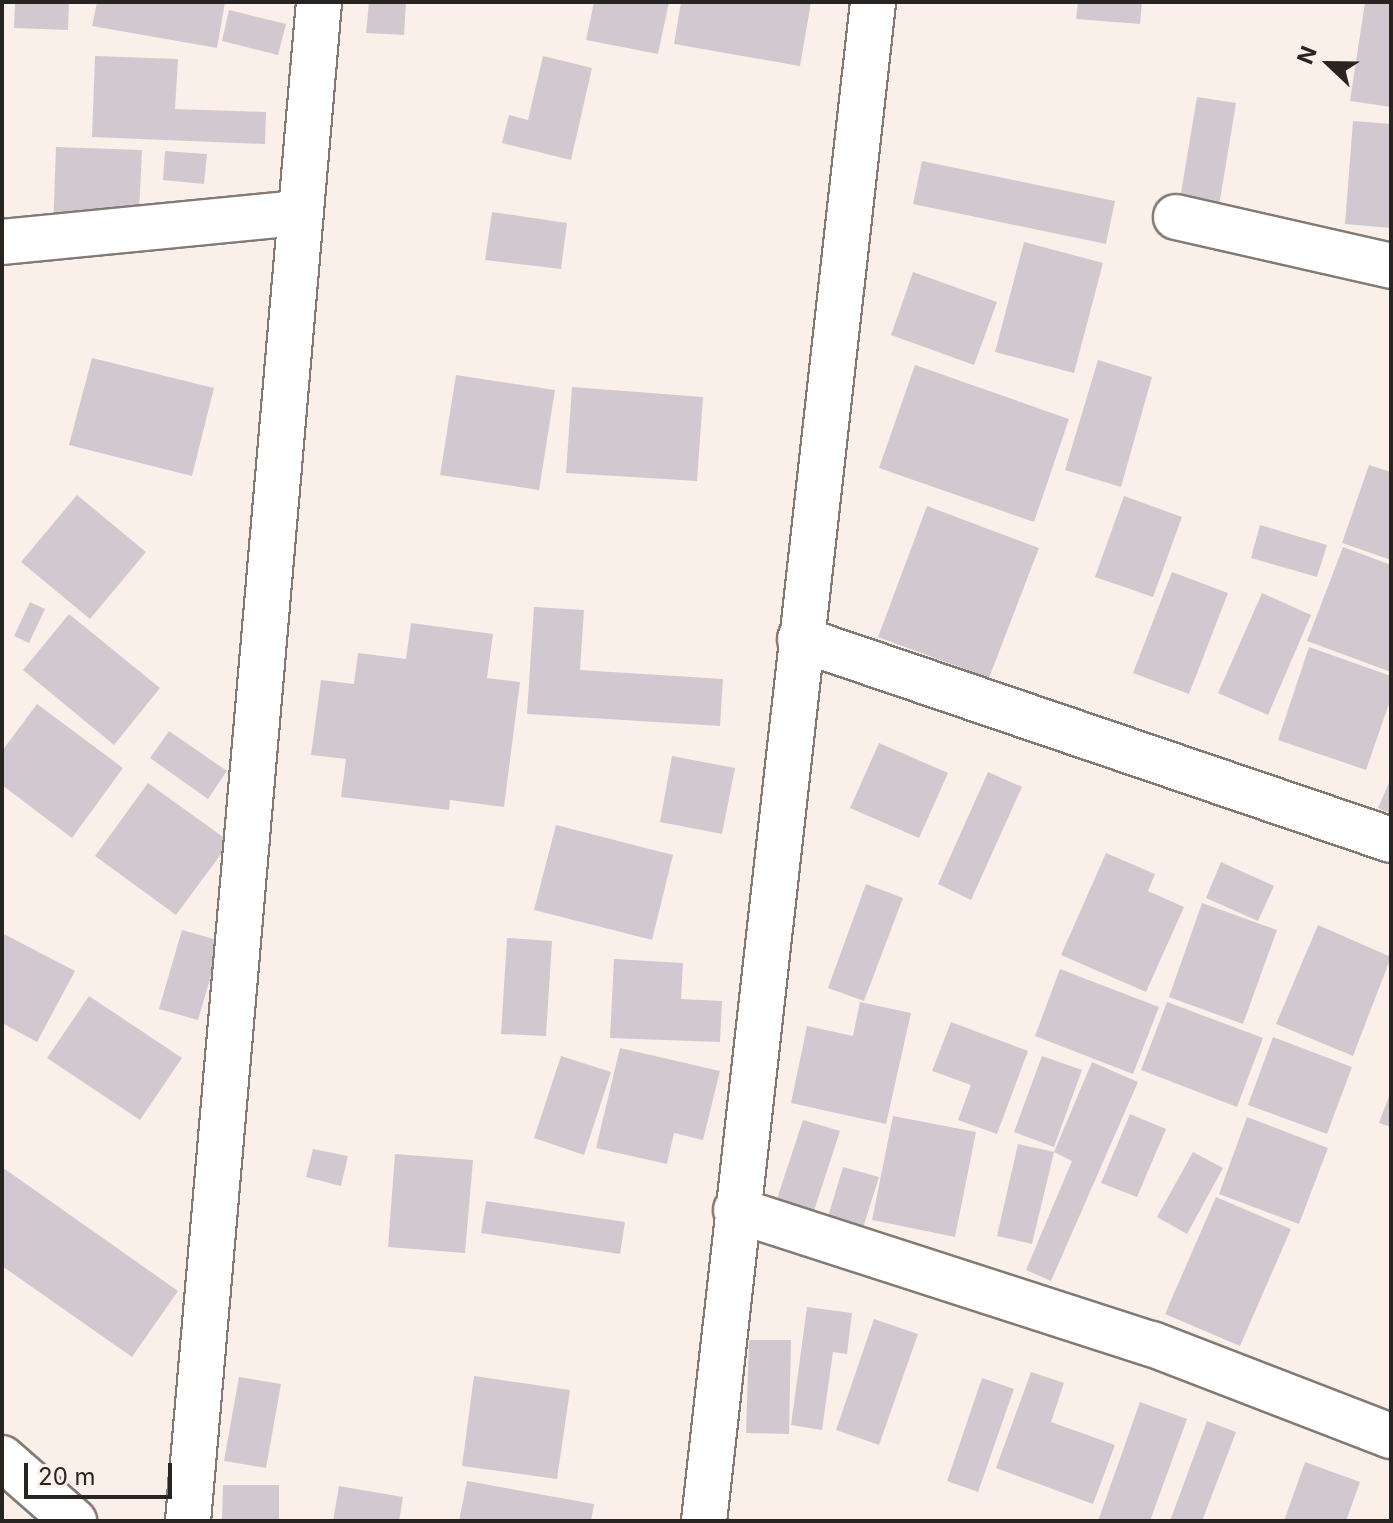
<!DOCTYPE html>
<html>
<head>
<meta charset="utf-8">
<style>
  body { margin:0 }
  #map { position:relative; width:1393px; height:1523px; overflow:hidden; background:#faf0e9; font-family:Inter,sans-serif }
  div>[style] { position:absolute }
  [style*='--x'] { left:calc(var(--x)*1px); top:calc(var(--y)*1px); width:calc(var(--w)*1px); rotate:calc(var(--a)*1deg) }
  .building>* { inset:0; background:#d2c9d0 }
  .roads { filter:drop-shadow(2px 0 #837a73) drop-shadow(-2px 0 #837a73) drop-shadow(0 2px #837a73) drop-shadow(0 -2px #837a73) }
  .minor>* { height:44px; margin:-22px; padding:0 22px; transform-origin:22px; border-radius:22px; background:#fff }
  span { translate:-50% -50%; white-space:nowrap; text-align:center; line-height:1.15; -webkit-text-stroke:8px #faf0e9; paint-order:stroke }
  .frame { position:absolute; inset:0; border:4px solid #272421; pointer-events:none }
  .north { position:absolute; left:1289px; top:24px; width:80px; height:80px; -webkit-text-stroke:6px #faf0e9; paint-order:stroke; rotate:292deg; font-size:22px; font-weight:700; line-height:32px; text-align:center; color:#272421 }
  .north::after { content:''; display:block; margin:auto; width:28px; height:36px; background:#272421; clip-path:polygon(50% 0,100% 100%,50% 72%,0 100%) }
  .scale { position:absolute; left:24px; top:1463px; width:148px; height:36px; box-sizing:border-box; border:4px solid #272421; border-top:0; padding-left:10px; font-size:24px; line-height:28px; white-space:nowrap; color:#272421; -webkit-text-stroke:6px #faf0e9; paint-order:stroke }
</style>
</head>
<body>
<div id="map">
  <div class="building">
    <div style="clip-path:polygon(15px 2px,69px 2px,68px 30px,14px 28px)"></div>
    <div style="clip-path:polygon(97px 2px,225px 2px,217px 48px,92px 26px)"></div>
    <div style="clip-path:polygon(369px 2px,406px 2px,404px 35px,366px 33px)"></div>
    <div style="clip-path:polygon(594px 2px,669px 2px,658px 54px,586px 40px)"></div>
    <div style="clip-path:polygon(681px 2px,811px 2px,800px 66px,674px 44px)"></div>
    <div style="clip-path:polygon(1078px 2px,1142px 2px,1140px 24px,1076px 19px)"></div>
    <div style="clip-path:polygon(1365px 2px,1391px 4px,1391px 107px,1350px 101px)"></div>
    <div style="clip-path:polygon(229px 10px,286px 24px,278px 55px,222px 41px)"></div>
    <div style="clip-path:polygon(95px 56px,178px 59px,175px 109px,266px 112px,265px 144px,92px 137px)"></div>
    <div style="clip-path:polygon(543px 56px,592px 68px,571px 160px,502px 143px,509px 115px,528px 120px)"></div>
    <div style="clip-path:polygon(1197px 97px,1236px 103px,1218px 212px,1179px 205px)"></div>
    <div style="clip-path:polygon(1353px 121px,1391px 124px,1391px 228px,1345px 224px)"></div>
    <div style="clip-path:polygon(56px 147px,142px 150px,138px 234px,53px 231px)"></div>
    <div style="clip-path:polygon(165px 151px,207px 154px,204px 184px,163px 180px)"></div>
    <div style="clip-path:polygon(922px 161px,1115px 201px,1106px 244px,913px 204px)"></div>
    <div style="clip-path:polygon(492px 212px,567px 223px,561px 269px,485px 260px)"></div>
    <div style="clip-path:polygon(1024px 242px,1103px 263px,1074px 373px,995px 352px)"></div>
    <div style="clip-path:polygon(913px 272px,997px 302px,974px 365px,891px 335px)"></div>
    <div style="clip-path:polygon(92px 358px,214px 388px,192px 476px,69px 445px)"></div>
    <div style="clip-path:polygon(1098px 360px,1152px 377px,1121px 487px,1065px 470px)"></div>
    <div style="clip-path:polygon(915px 365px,1069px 419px,1034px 522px,879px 468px)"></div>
    <div style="clip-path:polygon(456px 375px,555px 390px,539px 490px,440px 475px)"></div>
    <div style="clip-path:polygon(572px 387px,703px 397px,697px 481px,566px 473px)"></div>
    <div style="clip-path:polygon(1369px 465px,1391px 472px,1391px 560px,1342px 543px)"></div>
    <div style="clip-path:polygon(77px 495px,146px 552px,90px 619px,21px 562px)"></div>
    <div style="clip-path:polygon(1124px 496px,1182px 517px,1153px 597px,1095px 577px)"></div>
    <div style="clip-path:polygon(927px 506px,1039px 548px,989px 678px,878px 637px)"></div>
    <div style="clip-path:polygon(1260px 525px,1327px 545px,1317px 577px,1251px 558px)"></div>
    <div style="clip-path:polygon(1343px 547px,1391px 565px,1391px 672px,1307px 641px)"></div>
    <div style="clip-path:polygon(1172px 572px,1228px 593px,1189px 694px,1133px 673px)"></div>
    <div style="clip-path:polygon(1262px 593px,1311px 615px,1268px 715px,1218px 693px)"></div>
    <div style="clip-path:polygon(30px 602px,45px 609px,29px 643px,14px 636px)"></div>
    <div style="clip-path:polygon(534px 607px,584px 610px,580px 670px,723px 679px,720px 726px,527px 714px)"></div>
    <div style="clip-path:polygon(69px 614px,160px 688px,114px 745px,23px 670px)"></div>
    <div style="clip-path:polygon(411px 623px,493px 634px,487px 678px,520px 682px,504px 807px,450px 800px,449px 810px,341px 797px,346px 759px,311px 755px,321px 680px,354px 684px,358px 653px,406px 659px)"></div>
    <div style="clip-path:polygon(1309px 647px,1391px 676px,1391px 698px,1366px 770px,1278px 740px)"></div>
    <div style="clip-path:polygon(37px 704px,123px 768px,72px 838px,2px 785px,2px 751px)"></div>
    <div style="clip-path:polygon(169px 731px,227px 771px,208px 799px,150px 758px)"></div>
    <div style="clip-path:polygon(879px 743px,948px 773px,919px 838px,850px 808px)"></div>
    <div style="clip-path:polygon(672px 756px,735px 768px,722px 834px,660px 822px)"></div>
    <div style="clip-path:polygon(988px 772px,1022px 787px,971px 900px,938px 884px)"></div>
    <div style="clip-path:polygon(1391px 778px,1391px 814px,1378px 808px)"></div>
    <div style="clip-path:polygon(148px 783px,230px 842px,176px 915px,95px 856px)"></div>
    <div style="clip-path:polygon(556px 825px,673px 855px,652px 940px,534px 910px)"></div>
    <div style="clip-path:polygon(1106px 853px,1155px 874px,1148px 891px,1184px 907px,1146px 992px,1061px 955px)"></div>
    <div style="clip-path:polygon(1221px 862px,1274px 886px,1258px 921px,1206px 898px)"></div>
    <div style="clip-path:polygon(866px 884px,903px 898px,864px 1001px,828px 988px)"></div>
    <div style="clip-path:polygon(1202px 903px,1277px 930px,1243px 1024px,1169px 997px)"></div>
    <div style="clip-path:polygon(1318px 925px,1391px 957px,1353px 1056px,1276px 1024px)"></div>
    <div style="clip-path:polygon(182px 930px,221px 941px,198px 1020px,159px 1009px)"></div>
    <div style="clip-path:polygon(2px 933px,75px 971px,37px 1042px,2px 1023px)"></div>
    <div style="clip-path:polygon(507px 938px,552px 941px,546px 1036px,501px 1034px)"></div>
    <div style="clip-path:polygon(614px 959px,683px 963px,681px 999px,722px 1001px,720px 1042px,610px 1038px)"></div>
    <div style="clip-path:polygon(1060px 969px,1159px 1007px,1133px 1074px,1035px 1036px)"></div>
    <div style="clip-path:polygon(89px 996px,182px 1058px,140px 1120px,47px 1058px)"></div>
    <div style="clip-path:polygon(860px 1002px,911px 1013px,886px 1124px,791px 1103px,807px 1026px,853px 1036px)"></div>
    <div style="clip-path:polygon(1167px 1002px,1263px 1038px,1237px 1107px,1141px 1070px)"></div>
    <div style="clip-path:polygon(951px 1022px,1028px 1051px,997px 1134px,958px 1120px,971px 1085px,932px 1071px)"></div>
    <div style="clip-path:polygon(1273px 1037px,1352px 1067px,1327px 1134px,1248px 1105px)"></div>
    <div style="clip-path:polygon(620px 1048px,720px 1071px,703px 1140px,674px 1133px,667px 1164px,596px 1148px)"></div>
    <div style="clip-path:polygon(561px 1056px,611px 1072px,584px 1155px,534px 1138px)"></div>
    <div style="clip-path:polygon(1042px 1056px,1082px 1070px,1054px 1147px,1014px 1132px)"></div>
    <div style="clip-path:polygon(1092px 1062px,1138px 1082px,1051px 1281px,1026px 1270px,1072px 1161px,1054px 1152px,1032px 1244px,997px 1236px,1018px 1144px,1054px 1152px)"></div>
    <div style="clip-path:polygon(1391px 1091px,1391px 1127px,1379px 1123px)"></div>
    <div style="clip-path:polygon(1130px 1114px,1166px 1129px,1137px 1197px,1101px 1183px)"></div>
    <div style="clip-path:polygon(893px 1116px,976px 1132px,955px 1237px,872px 1220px)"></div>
    <div style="clip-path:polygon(1247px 1117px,1328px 1148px,1299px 1224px,1219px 1194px)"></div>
    <div style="clip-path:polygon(803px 1120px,840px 1131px,811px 1220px,774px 1208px)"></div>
    <div style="clip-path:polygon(313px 1149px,348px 1156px,341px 1186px,306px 1177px)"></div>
    <div style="clip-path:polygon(1193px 1152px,1223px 1168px,1187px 1234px,1157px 1217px)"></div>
    <div style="clip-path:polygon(395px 1154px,473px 1160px,465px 1253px,388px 1247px)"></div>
    <div style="clip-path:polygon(2px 1167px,178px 1291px,132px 1357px,2px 1266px)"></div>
    <div style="clip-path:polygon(843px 1167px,879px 1177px,862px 1231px,827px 1220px)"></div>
    <div style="clip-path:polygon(1216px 1197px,1291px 1229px,1240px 1346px,1165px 1314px)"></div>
    <div style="clip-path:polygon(486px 1201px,625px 1222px,620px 1254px,481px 1233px)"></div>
    <div style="clip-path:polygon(807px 1307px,852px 1313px,847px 1354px,833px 1352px,822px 1430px,791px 1425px)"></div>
    <div style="clip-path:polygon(874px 1319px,918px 1334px,879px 1445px,836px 1430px)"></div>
    <div style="clip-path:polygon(749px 1340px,791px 1340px,789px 1434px,746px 1433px)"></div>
    <div style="clip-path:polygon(1031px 1372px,1064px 1383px,1051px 1422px,1115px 1445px,1093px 1504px,996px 1468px)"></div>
    <div style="clip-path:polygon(474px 1376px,570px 1390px,557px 1479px,462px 1466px)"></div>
    <div style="clip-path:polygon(239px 1377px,281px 1384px,266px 1468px,224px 1461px)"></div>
    <div style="clip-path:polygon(982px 1378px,1014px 1389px,978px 1492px,947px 1481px)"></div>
    <div style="clip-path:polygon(1140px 1402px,1187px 1419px,1150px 1521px,1098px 1521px)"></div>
    <div style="clip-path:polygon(1207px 1421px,1236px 1432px,1202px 1521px,1170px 1521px)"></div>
    <div style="clip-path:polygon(1305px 1462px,1360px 1482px,1346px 1521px,1284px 1521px)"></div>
    <div style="clip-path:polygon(467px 1481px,594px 1504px,591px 1521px,459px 1521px)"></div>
    <div style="clip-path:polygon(223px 1485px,279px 1485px,279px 1521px,222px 1521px)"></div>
    <div style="clip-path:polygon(339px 1486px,403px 1497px,399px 1521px,333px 1521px)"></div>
  </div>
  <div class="roads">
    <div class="minor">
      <div style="--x:1176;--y:217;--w:221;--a:12.8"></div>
      <div style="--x:2;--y:242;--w:297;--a:-5.6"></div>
      <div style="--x:800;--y:639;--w:624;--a:18.78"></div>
      <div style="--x:736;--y:1210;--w:437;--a:17.9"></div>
      <div style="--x:1152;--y:1344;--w:256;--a:21.1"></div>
      <div style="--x:2;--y:1458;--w:96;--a:41.2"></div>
      <div style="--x:188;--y:1521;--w:1525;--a:-85.07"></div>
      <div style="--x:704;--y:1521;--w:1528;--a:-83.65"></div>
    </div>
  </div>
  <div class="frame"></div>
  <div class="north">N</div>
  <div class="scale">20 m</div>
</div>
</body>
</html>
